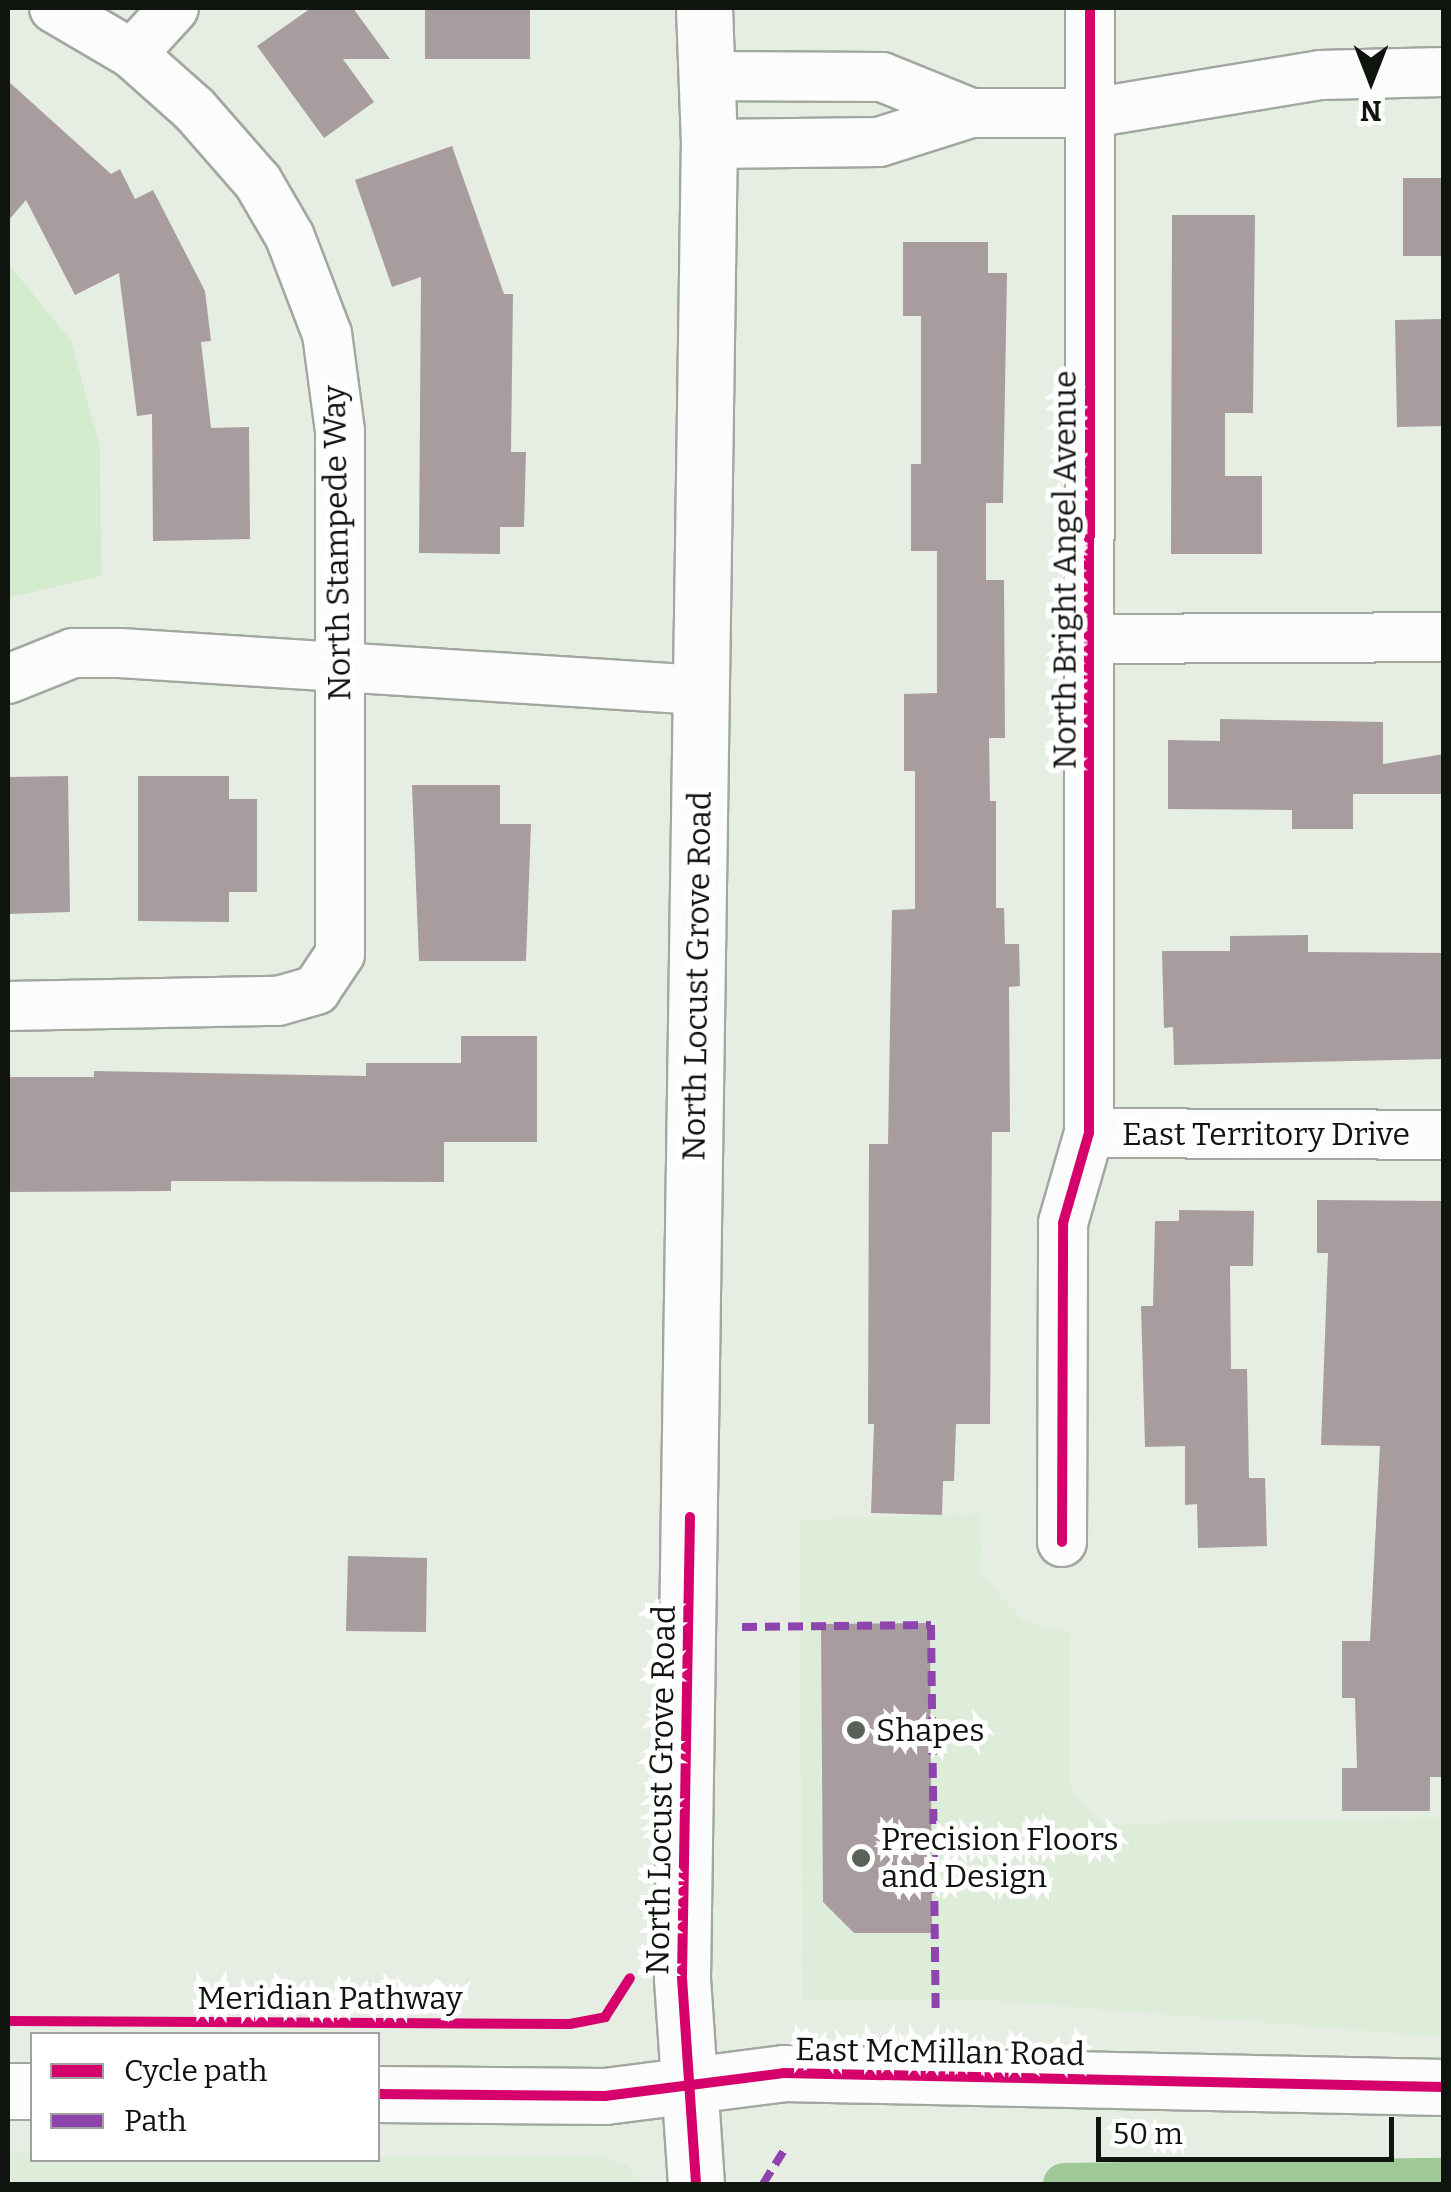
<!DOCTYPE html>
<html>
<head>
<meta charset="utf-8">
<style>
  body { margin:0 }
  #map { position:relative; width:1451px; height:2192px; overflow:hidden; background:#e6eee4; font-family:Bitter,serif }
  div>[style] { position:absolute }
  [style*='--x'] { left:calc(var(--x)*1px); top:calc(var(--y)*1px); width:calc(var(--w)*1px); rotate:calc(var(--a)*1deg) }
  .built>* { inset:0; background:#deedda }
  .green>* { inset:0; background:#d2eccd }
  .canal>* { height:42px; margin:-21px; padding:0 21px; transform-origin:21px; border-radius:21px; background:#9ec996 }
  .building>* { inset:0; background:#a89c9f }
  .roads { filter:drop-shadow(2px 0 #a2a8a0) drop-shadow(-2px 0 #a2a8a0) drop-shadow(0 2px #a2a8a0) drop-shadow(0 -2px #a2a8a0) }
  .street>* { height:48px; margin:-24px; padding:0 24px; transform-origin:24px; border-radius:24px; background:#fbfcfb }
  .secondary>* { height:55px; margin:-27.5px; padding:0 27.5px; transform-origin:27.5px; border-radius:27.5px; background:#fbfcfb }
  .quiet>* { height:8px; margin-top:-4px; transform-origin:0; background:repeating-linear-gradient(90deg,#8e44ad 0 15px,transparent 0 23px) }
  .cycleway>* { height:10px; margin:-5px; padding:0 5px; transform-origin:5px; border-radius:5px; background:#d6006c }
  .dots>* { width:28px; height:28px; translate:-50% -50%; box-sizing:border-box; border:5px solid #fff; border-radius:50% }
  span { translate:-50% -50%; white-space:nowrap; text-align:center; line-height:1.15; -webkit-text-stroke:10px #fff; paint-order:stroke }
  .street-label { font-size:32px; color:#0f150e }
  .poi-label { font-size:32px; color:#0f150e }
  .left { translate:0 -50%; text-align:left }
  .frame { position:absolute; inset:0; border:10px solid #0f150e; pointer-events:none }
  .legend { position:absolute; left:30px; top:2032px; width:350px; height:130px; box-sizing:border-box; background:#fff; border:2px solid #9fa19f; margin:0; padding:12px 18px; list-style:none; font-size:30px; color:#0f150e }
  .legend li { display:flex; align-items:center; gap:20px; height:50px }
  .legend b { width:50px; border:2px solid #9fa19f }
  .north { position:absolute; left:1321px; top:30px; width:100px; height:100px; -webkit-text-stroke:8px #fff; paint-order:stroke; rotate:180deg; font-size:28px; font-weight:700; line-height:40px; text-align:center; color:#0f150e }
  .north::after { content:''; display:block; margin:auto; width:35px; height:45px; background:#0f150e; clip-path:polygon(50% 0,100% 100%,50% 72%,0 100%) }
  .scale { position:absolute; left:1096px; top:2117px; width:298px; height:45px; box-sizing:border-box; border:5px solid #0f150e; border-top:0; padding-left:12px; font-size:30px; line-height:35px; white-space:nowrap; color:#0f150e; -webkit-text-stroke:8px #fff; paint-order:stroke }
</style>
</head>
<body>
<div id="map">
  <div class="built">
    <div style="clip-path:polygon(980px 1513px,982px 1576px,1023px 1620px,1070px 1633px,1070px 1787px,1101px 1824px,1443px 1817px,1443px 2037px,996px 2001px,802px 1999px,800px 1520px)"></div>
    <div style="clip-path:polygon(8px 2151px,32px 2151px,32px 2160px,595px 2155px,626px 2164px,643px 2184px,8px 2184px)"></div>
  </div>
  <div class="green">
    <div style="clip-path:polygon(8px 263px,71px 341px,100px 447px,101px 576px,8px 598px)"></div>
  </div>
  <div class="canal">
    <div style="--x:1064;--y:2184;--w:380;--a:-0.8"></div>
  </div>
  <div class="building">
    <div style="clip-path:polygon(311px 8px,353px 8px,390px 59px,343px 59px,374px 102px,324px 138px,257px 46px)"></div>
    <div style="clip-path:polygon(425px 8px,530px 8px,530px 59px,425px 59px)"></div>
    <div style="clip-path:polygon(8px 81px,111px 174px,120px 169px,135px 199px,153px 190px,205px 291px,211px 341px,201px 342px,211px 428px,249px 427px,250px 539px,153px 541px,152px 414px,137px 416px,119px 273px,75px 295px,26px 200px,8px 221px)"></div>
    <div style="clip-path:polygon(452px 146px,504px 294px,513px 294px,511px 452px,526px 452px,524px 527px,500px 527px,500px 554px,419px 553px,421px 277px,392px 287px,355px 180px)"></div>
    <div style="clip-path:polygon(1403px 178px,1444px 178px,1444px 256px,1403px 256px)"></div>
    <div style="clip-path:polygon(1172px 215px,1255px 215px,1253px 413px,1225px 413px,1225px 476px,1262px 476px,1262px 554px,1171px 554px)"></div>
    <div style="clip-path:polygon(903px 242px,988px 242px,988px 273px,1007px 273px,1003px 503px,986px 503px,986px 580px,1004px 580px,1005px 738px,989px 738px,990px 801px,996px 801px,996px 908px,1004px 908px,1005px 944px,1019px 944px,1020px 986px,1009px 987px,1010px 1132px,992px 1132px,990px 1424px,956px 1424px,954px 1481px,943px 1481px,942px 1515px,871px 1513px,874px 1424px,868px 1424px,869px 1144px,888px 1144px,892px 910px,915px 909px,915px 771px,904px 771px,904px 694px,937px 693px,937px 551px,911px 551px,911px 464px,921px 464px,921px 316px,903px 316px)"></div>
    <div style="clip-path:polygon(1444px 319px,1444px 426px,1397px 427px,1395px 320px)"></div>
    <div style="clip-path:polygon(1220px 719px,1383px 722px,1383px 764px,1444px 754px,1444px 794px,1353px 794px,1353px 829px,1292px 829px,1292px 810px,1168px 809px,1168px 740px,1220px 741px)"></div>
    <div style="clip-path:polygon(68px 776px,70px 912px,8px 914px,8px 777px)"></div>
    <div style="clip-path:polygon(138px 776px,229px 776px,229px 799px,257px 799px,257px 892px,229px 892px,229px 922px,138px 921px)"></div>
    <div style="clip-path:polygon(412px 785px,500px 785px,500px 824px,531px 824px,526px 961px,419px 961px)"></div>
    <div style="clip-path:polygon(1308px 935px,1308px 952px,1444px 953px,1444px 1059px,1174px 1065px,1173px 1027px,1164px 1028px,1162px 951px,1230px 951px,1230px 936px)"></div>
    <div style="clip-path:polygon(461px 1036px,537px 1036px,537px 1142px,444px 1142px,444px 1182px,171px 1181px,171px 1191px,8px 1192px,8px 1077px,94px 1077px,94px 1071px,366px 1076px,366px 1063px,461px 1063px)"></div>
    <div style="clip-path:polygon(1317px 1200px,1444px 1201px,1444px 1777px,1430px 1777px,1430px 1811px,1342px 1811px,1342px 1768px,1357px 1768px,1355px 1698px,1342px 1698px,1342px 1641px,1370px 1641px,1380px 1446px,1321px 1445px,1328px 1253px,1317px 1253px)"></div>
    <div style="clip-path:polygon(1179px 1210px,1254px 1211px,1253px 1266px,1230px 1266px,1231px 1369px,1247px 1369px,1249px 1478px,1265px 1478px,1267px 1546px,1198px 1548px,1197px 1504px,1185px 1505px,1185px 1446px,1145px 1447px,1141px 1306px,1153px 1306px,1155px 1221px,1179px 1221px)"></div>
    <div style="clip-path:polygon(348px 1556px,427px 1558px,426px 1632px,346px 1631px)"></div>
    <div style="clip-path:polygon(930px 1623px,932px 1933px,854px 1933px,823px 1902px,821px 1624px)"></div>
  </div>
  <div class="roads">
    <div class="street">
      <div style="--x:54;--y:8;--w:91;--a:30.5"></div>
      <div style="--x:132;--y:54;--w:62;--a:-47.6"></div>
      <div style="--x:706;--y:76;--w:176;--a:0.3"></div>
      <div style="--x:882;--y:77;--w:96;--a:22"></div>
      <div style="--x:709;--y:144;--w:170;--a:-0.7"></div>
      <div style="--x:879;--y:142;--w:96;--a:-17.5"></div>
      <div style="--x:971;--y:113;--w:120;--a:0"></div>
      <div style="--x:1091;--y:113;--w:232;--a:-9.4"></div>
      <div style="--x:1320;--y:75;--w:124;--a:-1.4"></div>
      <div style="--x:1089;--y:639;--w:355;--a:-0.3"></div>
      <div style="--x:8;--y:679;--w:70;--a:-21.8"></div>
      <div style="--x:73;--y:653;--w:47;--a:0"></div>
      <div style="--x:120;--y:653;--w:581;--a:3.65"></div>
      <div style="--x:8;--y:1006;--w:270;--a:-1.1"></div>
      <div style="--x:278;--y:1001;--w:40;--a:-16"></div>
      <div style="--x:316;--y:990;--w:43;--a:-56.3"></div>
      <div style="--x:340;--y:954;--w:523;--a:-90"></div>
      <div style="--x:340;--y:431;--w:98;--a:-97.6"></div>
      <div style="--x:327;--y:334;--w:104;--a:-110.9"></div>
      <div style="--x:290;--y:237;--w:64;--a:-120.2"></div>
      <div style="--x:258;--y:182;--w:97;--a:-131.2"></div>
      <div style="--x:194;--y:109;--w:83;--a:-138.4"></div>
      <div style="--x:1089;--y:1133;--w:355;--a:0.3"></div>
      <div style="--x:1062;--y:1542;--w:319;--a:-89.8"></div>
      <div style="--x:1063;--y:1223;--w:94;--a:-73.9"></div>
      <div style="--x:1089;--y:1133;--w:1125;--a:-89.95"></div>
    </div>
    <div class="secondary">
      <div style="--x:8;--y:2091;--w:24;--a:0"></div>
      <div style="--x:378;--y:2094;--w:227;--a:0.5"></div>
      <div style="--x:605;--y:2096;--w:180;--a:-7.3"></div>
      <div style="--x:784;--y:2073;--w:660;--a:1.22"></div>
      <div style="--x:696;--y:2184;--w:206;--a:-93.9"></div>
      <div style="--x:682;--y:1978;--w:1834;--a:-89.16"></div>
      <div style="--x:709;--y:144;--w:136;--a:-92.1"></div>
    </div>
  </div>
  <div class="quiet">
    <div style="--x:742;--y:1627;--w:189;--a:-0.6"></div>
    <div style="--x:931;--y:1625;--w:384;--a:89.3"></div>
    <div style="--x:763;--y:2184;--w:39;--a:-58"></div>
  </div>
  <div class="cycleway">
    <div style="--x:690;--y:1517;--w:461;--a:91"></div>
    <div style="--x:682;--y:1978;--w:206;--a:86.1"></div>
    <div style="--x:1062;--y:1542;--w:319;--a:-89.8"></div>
    <div style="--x:1063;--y:1223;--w:94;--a:-73.9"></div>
    <div style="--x:1089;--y:1133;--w:1125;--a:-89.95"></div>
    <div style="--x:8;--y:2021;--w:562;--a:0.31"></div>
    <div style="--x:570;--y:2024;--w:36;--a:-11"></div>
    <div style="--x:605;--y:2017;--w:46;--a:-57.3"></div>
    <div style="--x:378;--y:2094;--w:227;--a:0.5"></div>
    <div style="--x:605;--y:2096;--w:180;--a:-7.3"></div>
    <div style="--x:784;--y:2073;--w:660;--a:1.22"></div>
  </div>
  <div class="dots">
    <div style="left:856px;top:1730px;background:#5a6159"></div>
    <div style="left:861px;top:1858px;background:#5a6159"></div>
  </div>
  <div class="street-label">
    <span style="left:337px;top:543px;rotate:-91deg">North Stampede Way</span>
    <span style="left:1065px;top:570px;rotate:-90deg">North Bright Angel Avenue</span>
    <span style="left:697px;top:976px;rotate:-89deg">North Locust Grove Road</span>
    <span style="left:1266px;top:1134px">East Territory Drive</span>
    <span style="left:661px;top:1790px;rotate:-89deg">North Locust Grove Road</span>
    <span style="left:330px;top:1998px">Meridian Pathway</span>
    <span style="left:940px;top:2052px;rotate:1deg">East McMillan Road</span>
  </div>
  <div class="poi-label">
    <span class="left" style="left:876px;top:1730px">Shapes</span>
    <span class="left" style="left:881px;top:1858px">Precision Floors<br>and Design</span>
  </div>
  <div class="frame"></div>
  <ul class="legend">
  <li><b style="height:12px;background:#d6006c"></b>Cycle path</li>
  <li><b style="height:12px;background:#8e44ad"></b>Path</li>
  </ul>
  <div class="north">N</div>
  <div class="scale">50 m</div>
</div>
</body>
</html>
